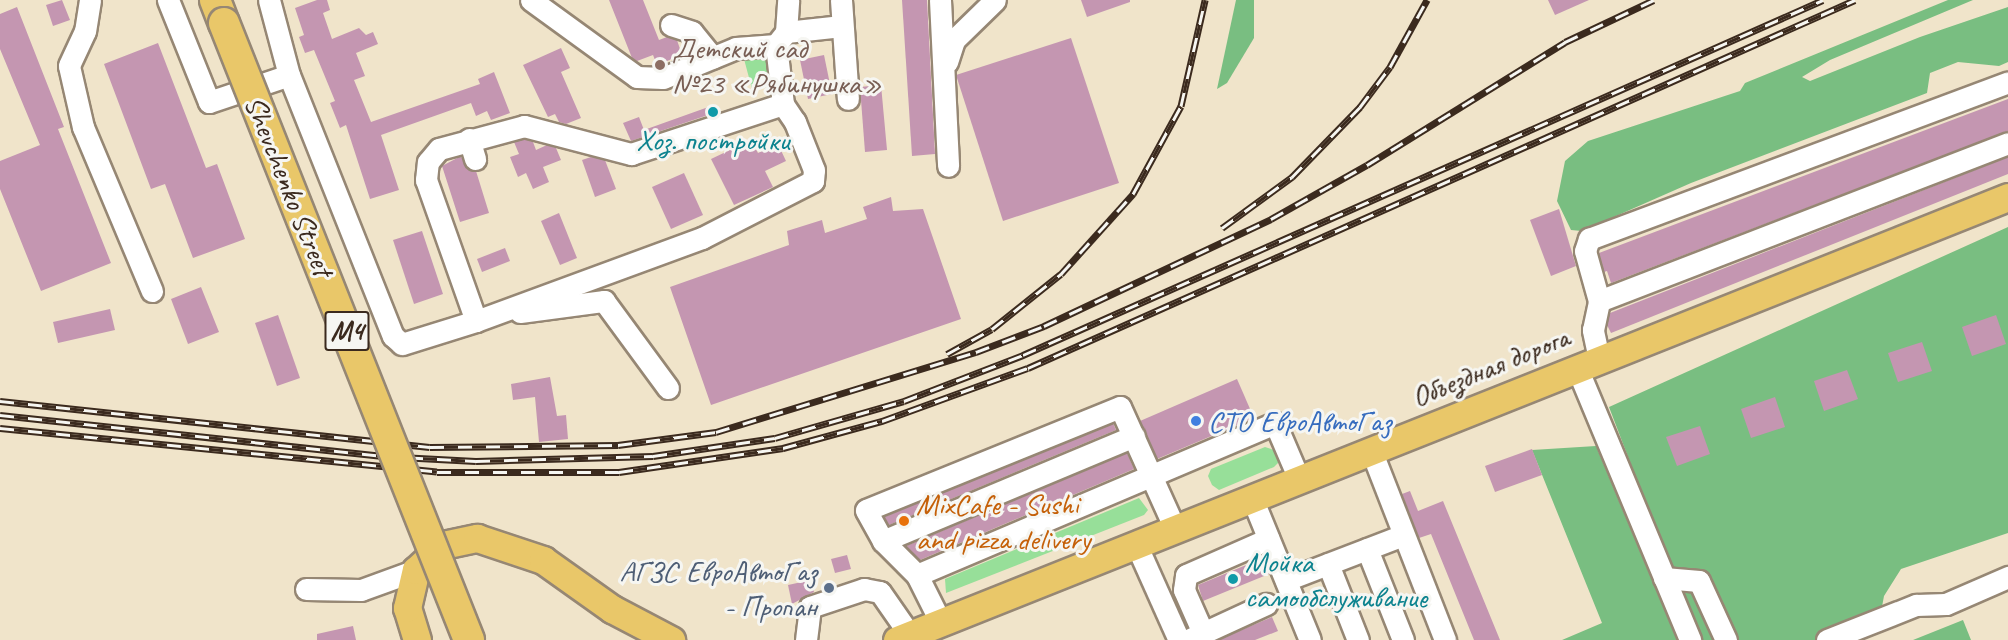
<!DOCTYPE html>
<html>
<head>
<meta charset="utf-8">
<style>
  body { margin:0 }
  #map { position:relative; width:2008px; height:640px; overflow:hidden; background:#f0e4ca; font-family:Caveat,sans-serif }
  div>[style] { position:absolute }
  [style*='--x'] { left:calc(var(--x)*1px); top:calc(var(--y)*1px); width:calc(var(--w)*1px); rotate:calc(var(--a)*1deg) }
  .green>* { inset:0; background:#97df99 }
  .forest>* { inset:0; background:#79be81 }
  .building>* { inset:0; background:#c496b1 }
  .roads { filter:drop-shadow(2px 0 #968774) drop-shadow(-2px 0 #968774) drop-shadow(0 2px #968774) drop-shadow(0 -2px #968774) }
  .minor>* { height:21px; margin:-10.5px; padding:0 10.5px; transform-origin:10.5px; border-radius:10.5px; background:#fff }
  .major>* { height:27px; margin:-13.5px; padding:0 13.5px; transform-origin:13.5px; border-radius:13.5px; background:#e9c769 }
  .highway>* { height:30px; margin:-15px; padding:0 15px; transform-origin:15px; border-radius:15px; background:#e9c769 }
  .rail>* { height:7px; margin-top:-3.5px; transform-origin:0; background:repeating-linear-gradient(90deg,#f6f6f2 0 14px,#3b2a1e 0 28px); box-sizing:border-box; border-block:2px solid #3b2a1e }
  .bridges { filter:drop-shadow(2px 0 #968774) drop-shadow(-2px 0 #968774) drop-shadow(0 2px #968774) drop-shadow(0 -2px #968774) }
  .highway-bridge>* { height:30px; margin:-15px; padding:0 15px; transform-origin:15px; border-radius:15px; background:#e9c769 }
  .dots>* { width:16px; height:16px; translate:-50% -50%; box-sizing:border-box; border:3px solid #f6f6f2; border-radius:50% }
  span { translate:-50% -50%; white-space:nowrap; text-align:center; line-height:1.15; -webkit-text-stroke:6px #f6f6f2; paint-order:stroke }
  .shield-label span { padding:2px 4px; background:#f6f6f2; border:2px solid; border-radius:4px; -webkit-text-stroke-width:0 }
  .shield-label { font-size:28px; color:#3b2a1e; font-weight:700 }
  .education-label { font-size:30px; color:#785e54 }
  .left { translate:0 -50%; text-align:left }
  .culture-label { font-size:30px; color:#0d838f }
  .street-label { font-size:30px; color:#3b2a1e }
  .shop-label { font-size:30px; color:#366cbe }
  .food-label { font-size:30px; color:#c56008 }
  .service-label { font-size:30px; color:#4e5e75 }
  .right { translate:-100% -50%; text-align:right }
</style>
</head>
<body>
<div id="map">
  <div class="green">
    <div style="clip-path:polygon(765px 53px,773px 84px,752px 89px,744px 59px)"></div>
    <div style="clip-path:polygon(1265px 447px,1274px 450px,1279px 462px,1274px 467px,1219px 490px,1212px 485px,1208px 476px,1211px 469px)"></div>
    <div style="clip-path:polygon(1139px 498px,1148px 510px,1144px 515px,946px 593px,945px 579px)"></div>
  </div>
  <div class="forest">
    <div style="clip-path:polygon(1236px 0,1254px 0,1254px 38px,1227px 83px,1217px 89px)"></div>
    <div style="clip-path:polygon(1948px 0,1973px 0,1830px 60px,1802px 77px,1810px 81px,1920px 37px,2008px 7px,2008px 62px,1999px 66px,1958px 62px,1930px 73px,1927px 93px,1691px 183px,1582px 231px,1571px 230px,1557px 201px,1565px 161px,1588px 141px,1740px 91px,1745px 83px)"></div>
    <div style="clip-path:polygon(2008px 227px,2008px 533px,1901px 569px,1884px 596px,1878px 628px,1853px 640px,1698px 640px,1609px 407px)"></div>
    <div style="clip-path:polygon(1596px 446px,1677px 640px,1562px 640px,1602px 623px,1532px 450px)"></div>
    <div style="clip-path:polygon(1963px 620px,1971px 640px,1913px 640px)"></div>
  </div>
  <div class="building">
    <div style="clip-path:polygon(62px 0,70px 20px,53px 26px,46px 5px)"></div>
    <div style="clip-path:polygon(317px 0,327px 0,330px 10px,323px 13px,332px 39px,359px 28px,366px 35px,373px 32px,378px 44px,356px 53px,365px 76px,354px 80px,371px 122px,480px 84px,478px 79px,494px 72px,510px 113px,491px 120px,487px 111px,476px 116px,471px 103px,381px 135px,399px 190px,370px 199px,346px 125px,340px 128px,330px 103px,335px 101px,314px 50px,305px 53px,299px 37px,304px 35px,295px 8px)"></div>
    <div style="clip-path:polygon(609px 0,643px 0,659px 40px,667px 37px,677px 40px,682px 55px,657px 65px,653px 55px,637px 61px,632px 58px)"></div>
    <div style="clip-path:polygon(902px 0,927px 0,935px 154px,912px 156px)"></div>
    <div style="clip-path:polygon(1081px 0,1130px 0,1130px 2px,1087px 17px)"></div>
    <div style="clip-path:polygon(1548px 0,1589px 0,1555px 15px)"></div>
    <div style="clip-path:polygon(17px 7px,64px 127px,58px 129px,111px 263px,41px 291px,0 189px,0 161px,40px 145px,0 49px,0 14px)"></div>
    <div style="clip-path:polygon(1071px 38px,1119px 183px,1003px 221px,956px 75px)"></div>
    <div style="clip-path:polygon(158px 43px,206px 168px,217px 164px,245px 239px,193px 258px,165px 184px,151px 189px,104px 64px)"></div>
    <div style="clip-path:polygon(561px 48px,570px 68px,561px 72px,581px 118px,566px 124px,559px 122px,555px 114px,548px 117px,523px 65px)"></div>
    <div style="clip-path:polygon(824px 55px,832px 94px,808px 99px,800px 60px)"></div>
    <div style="clip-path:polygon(881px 85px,887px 150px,865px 152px,860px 87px)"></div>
    <div style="clip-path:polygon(2008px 99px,2008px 131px,1611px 283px,1607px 271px,1604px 272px,1599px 253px)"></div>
    <div style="clip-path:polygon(714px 105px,717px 112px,631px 141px,623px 123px,639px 117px,644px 130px)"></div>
    <div style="clip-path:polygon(524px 139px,533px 142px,536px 150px,547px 145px,556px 148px,561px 160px,543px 167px,549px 182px,533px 189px,526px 173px,518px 177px,510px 157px,519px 154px,514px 142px)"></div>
    <div style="clip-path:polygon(751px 140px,758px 153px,778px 144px,786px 161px,765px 171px,773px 187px,734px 205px,711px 159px)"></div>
    <div style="clip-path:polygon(461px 156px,466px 168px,476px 171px,489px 213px,460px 222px,442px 166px)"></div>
    <div style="clip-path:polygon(591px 157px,605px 160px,616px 189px,595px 197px,582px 160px)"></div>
    <div style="clip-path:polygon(2008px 157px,2008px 174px,1611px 333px,1607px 325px,1610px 313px)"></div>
    <div style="clip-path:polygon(684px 173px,703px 215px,671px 229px,652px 187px)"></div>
    <div style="clip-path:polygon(891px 197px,893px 211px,923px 209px,961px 319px,711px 405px,670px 287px,789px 245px,787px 231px,822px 220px,825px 233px,867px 219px,863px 207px)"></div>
    <div style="clip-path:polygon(1559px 209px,1576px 266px,1551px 276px,1530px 220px)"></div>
    <div style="clip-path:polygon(559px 213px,577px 258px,560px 265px,541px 221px)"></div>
    <div style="clip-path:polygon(422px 231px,443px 294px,414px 304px,393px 240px)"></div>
    <div style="clip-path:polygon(505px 248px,510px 261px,482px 272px,477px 259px)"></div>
    <div style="clip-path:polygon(201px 287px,219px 332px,188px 344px,171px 299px)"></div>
    <div style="clip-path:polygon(110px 309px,115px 330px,58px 343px,53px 322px)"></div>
    <div style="clip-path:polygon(278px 315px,300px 378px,277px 386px,255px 323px)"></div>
    <div style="clip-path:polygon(1996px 315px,2006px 344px,1972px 356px,1962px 327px)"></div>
    <div style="clip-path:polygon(1922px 342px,1932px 371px,1898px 382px,1888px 353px)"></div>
    <div style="clip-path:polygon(1847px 370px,1858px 399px,1824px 411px,1814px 381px)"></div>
    <div style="clip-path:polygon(550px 377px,557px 416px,566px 415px,568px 439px,539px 442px,535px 397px,513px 400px,511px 384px)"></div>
    <div style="clip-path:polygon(1237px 379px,1254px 418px,1157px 459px,1140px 421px)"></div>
    <div style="clip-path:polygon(1775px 397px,1785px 427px,1751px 438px,1741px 409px)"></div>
    <div style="clip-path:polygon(1113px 423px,1116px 430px,889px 525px,884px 517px)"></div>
    <div style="clip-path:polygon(1700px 426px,1710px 454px,1677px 466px,1666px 437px)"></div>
    <div style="clip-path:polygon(1532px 449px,1542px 475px,1495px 492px,1485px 466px)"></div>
    <div style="clip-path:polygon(1127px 453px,1134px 469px,920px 560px,906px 546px)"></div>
    <div style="clip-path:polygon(1410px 491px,1418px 511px,1443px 501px,1500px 640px,1474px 640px,1431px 534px,1419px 538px,1402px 494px)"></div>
    <div style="clip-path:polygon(847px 555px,851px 569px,835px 573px,831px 559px)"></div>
    <div style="clip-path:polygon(1263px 558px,1269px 574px,1203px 601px,1198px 585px)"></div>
    <div style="clip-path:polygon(811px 580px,814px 592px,792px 604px,788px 585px)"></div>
    <div style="clip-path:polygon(1272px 617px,1278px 631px,1255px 640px,1218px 640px)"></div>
    <div style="clip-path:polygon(353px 626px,356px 640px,317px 640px,317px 634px)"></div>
  </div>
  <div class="roads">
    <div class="minor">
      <div style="--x:90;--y:0;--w:31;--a:99"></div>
      <div style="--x:85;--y:31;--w:38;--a:115"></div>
      <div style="--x:69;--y:66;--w:63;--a:77.1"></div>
      <div style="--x:83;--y:127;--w:178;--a:67.2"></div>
      <div style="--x:168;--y:0;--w:110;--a:68.1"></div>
      <div style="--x:209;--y:102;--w:84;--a:-18.6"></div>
      <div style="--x:269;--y:0;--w:78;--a:75.1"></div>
      <div style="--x:289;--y:75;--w:281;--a:68.3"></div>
      <div style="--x:393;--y:336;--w:12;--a:42"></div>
      <div style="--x:402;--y:344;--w:77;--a:-17.3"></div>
      <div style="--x:476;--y:321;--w:241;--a:-20.2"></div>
      <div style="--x:702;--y:238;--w:125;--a:-27.2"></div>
      <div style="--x:813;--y:181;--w:11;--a:-85"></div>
      <div style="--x:814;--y:170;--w:52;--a:-111.6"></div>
      <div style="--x:795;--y:122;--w:22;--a:-124"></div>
      <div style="--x:783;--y:104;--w:59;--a:-96.8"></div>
      <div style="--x:776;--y:45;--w:16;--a:-52"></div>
      <div style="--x:786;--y:32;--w:32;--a:-86"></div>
      <div style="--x:531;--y:0;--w:131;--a:36"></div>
      <div style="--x:637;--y:77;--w:26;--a:2"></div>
      <div style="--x:663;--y:78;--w:79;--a:-22.3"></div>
      <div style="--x:736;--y:48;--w:40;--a:-4.3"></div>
      <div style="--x:841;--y:0;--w:99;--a:86"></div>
      <div style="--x:940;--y:0;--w:166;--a:87.2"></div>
      <div style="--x:671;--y:25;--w:22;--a:18"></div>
      <div style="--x:692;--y:32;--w:33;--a:51"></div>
      <div style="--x:786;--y:32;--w:56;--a:-6.1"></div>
      <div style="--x:947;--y:62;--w:23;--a:-72"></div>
      <div style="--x:954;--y:40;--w:57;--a:-44.3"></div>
      <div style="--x:469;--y:139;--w:21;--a:73"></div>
      <div style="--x:1599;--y:301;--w:438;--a:-21.1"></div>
      <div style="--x:520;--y:312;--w:85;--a:-7.5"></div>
      <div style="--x:604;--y:301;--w:108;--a:53.7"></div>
      <div style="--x:476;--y:321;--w:150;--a:-109.5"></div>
      <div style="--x:426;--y:180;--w:18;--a:-84"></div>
      <div style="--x:428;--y:162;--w:17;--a:-50"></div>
      <div style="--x:439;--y:149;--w:88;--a:-15.1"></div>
      <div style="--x:524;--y:126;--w:111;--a:14.7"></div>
      <div style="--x:631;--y:154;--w:160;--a:-18.2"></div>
      <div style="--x:1599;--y:359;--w:30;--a:-102"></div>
      <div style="--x:1593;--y:330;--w:30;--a:-78"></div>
      <div style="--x:1599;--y:301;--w:52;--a:-105.6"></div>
      <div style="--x:1585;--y:251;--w:13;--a:-72"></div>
      <div style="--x:1589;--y:239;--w:447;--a:-20.5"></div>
      <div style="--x:1577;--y:368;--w:295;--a:67.4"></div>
      <div style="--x:1371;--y:450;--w:204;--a:68.7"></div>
      <div style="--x:1252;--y:498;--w:153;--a:67.8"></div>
      <div style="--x:883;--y:541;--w:272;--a:-22.7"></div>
      <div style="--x:1136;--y:544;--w:105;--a:65.9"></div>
      <div style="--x:1367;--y:549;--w:98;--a:68.4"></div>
      <div style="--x:1328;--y:564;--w:82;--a:68.5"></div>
      <div style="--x:917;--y:575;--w:389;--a:-23"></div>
      <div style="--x:1275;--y:423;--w:61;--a:66.8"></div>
      <div style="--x:1664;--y:578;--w:35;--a:5"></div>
      <div style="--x:1699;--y:581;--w:65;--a:65.4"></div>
      <div style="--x:1286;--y:580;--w:125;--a:-21"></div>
      <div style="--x:306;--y:589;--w:55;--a:1"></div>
      <div style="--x:361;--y:590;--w:59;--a:-20"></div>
      <div style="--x:941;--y:623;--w:54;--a:-116.6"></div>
      <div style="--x:917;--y:575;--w:48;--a:-135"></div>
      <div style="--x:883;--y:541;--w:35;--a:-119"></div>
      <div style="--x:866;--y:510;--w:274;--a:-22.1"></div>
      <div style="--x:1120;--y:407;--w:134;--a:65.7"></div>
      <div style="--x:1203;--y:633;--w:47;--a:-113.8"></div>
      <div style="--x:1184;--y:590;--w:15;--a:-82"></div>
      <div style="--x:1186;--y:575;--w:90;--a:-23.7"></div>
      <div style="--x:1190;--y:639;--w:84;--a:-24.7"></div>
      <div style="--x:806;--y:640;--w:33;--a:-83"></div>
      <div style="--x:810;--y:607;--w:57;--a:-18.4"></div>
      <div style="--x:864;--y:589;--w:16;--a:11"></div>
      <div style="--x:880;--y:592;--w:52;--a:55.1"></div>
      <div style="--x:1827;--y:640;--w:96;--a:-21.5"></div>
      <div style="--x:1916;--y:605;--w:30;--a:-2"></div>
      <div style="--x:1946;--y:604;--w:68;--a:-23.5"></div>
    </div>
    <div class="major">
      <div style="--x:417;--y:640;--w:34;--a:-107"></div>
      <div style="--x:407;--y:608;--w:39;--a:-77"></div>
      <div style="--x:416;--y:570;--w:37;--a:-43"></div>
      <div style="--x:443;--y:545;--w:35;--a:-12"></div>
      <div style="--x:477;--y:538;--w:70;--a:18.4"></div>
      <div style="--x:543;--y:560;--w:85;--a:35.4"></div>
      <div style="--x:612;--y:609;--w:67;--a:27.7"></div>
      <div style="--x:897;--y:640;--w:1196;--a:-21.74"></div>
    </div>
    <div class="highway">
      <div style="--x:215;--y:0;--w:25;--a:69"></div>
    </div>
  </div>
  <div class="rail">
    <div style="--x:1222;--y:228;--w:87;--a:-36.1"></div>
    <div style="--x:1292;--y:177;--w:98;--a:-45.8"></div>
    <div style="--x:1360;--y:107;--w:50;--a:-53.1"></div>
    <div style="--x:1390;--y:67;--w:77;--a:-61.1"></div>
    <div style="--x:947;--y:354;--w:51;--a:-29.1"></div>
    <div style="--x:992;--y:329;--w:88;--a:-38.6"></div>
    <div style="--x:1061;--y:274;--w:108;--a:-48"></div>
    <div style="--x:1133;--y:194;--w:100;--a:-61.4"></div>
    <div style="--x:1181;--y:106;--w:109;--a:-77.2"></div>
    <div style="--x:0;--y:401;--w:432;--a:6.1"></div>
    <div style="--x:430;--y:447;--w:188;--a:-0.6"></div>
    <div style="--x:618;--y:445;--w:99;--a:-7.6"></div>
    <div style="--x:716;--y:432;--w:272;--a:-17.1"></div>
    <div style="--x:976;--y:352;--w:73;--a:-20.9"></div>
    <div style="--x:1044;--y:326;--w:251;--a:-25.2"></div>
    <div style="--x:1271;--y:219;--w:110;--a:-29.4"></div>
    <div style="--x:1367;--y:165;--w:233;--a:-31.8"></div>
    <div style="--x:1565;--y:42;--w:98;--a:-25.3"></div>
    <div style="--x:0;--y:415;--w:383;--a:6.1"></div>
    <div style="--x:381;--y:456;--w:95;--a:3"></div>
    <div style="--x:476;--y:461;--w:177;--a:-1.6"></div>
    <div style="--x:653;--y:456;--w:123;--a:-8.4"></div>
    <div style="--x:775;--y:438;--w:134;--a:-16"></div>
    <div style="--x:904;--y:401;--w:128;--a:-21.1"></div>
    <div style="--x:1023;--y:355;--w:875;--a:-23.93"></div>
    <div style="--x:0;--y:428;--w:439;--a:5.7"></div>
    <div style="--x:437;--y:472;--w:182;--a:0"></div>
    <div style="--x:619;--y:472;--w:166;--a:-8.3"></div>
    <div style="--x:783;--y:448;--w:103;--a:-15.3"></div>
    <div style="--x:882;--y:421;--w:155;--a:-20"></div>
    <div style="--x:1028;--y:368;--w:905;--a:-23.99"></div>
  </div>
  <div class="bridges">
    <div class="highway-bridge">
      <div style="--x:224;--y:23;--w:664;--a:68.34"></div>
    </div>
  </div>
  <div class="dots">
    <div style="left:660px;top:65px;background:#8d6e63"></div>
    <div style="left:713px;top:112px;background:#0f9aa8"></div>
    <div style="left:1196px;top:421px;background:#3f7fe0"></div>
    <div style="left:904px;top:521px;background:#e8710a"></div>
    <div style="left:1233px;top:579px;background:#0f9aa8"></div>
    <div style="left:829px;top:588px;background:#5c6f8a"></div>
  </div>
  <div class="shield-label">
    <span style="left:347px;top:331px">M4</span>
  </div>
  <div class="education-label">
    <span class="left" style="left:672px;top:65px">Детский сад<br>№23 «Рябинушка»</span>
  </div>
  <div class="culture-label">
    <span style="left:713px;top:140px">Хоз. постройки</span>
    <span class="left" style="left:1245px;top:579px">Мойка<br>самообслуживание</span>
  </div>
  <div class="street-label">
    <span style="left:289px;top:186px;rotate:68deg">Shevchenko Street</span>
    <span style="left:1490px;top:367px;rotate:-22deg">Объездная дорога</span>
  </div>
  <div class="shop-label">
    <span class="left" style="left:1208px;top:421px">СТО ЕвроАвтоГаз</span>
  </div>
  <div class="food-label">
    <span class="left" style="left:916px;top:521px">MixСafe - Sushi<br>and pizza delivery</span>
  </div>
  <div class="service-label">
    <span class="right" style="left:817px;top:588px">АГЗС ЕвроАвтоГаз<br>- Пропан</span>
  </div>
</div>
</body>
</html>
